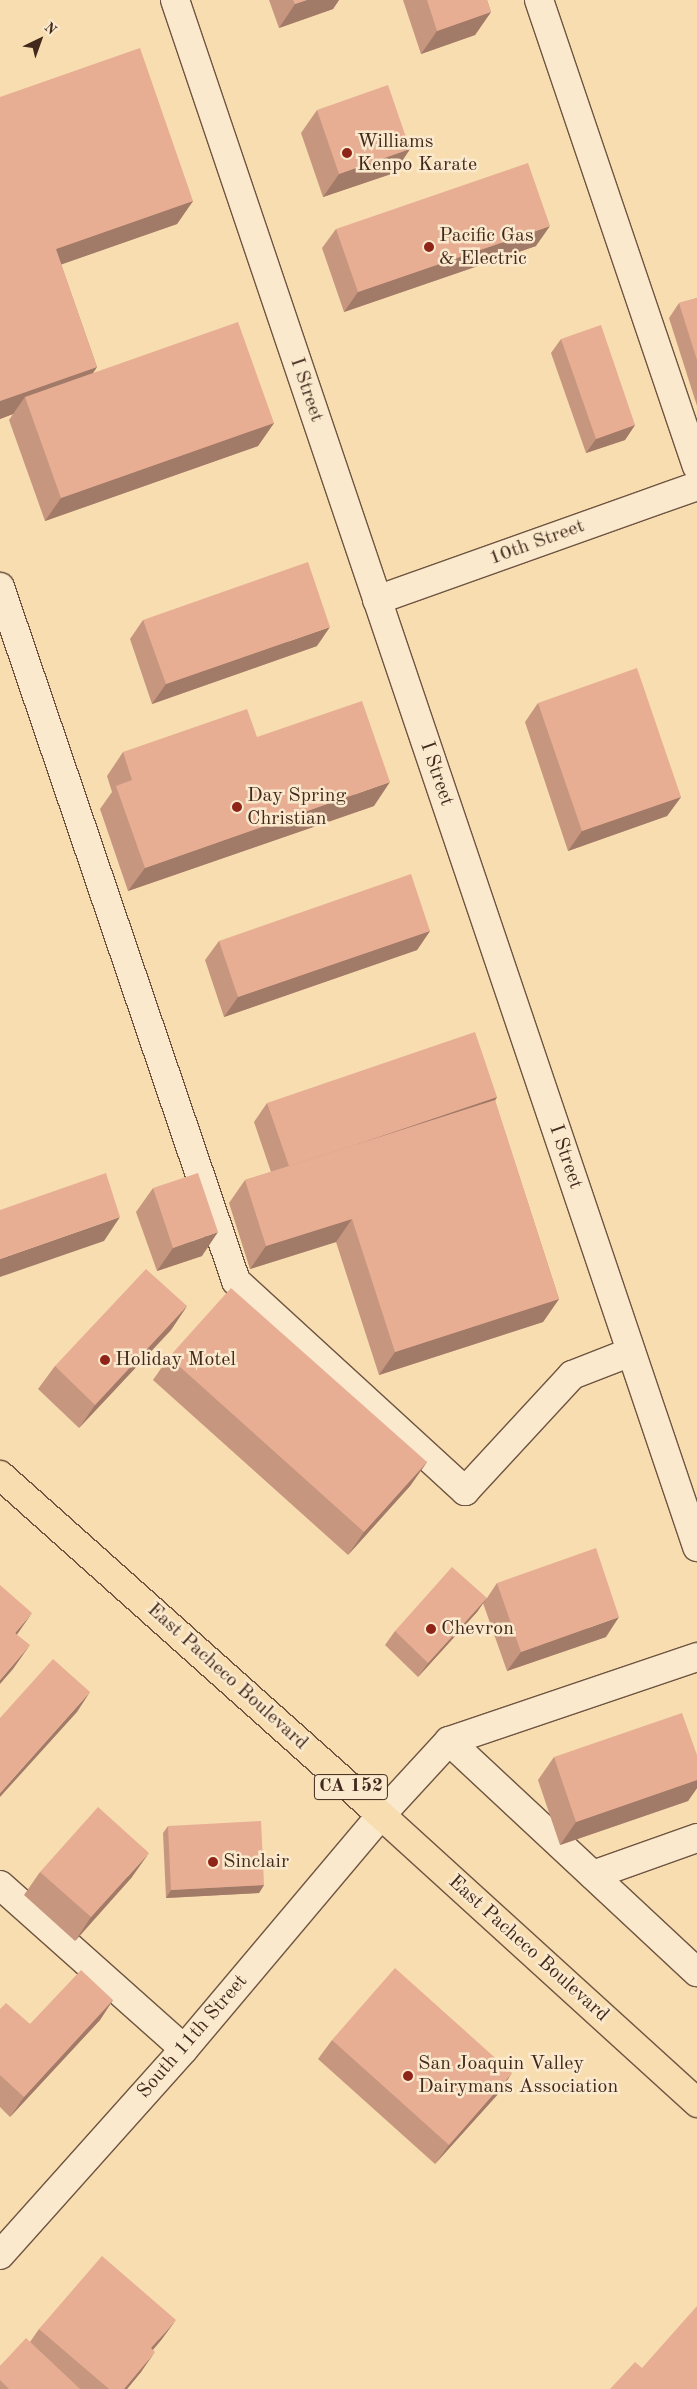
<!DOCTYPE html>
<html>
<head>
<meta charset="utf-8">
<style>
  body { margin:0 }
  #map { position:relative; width:697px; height:2389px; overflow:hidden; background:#f7ddb0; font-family:"Old Standard TT",serif }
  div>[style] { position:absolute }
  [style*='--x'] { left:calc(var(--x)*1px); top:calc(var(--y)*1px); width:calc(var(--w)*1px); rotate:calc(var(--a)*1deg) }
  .roads { filter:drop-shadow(1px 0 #6f5542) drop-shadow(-1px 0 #6f5542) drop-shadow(0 1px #6f5542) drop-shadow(0 -1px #6f5542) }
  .minor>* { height:28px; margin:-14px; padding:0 14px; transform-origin:14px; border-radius:14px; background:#fae9cc }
  .highway>* { height:28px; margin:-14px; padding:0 14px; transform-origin:14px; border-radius:14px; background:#f7ddb0 }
  .wall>* { inset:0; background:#c7967f }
  .shaded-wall>* { inset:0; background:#a27a68 }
  .building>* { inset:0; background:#e7ae94 }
  .dots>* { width:14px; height:14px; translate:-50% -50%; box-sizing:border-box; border:2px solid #fae9cc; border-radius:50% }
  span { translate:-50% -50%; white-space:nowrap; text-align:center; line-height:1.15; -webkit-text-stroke:5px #fae9cc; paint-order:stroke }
  .shield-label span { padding:1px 4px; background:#fae9cc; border:1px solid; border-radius:4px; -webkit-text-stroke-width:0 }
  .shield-label { font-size:19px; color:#42281d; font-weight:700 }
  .poi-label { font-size:20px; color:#42281d }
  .left { translate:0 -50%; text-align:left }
  .street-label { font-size:20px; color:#42281d }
  .north { position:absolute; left:15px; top:15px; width:50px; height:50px; -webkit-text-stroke:4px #fae9cc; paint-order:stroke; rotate:42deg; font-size:14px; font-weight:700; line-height:20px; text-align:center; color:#42281d }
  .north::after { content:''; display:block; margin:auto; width:18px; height:22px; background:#42281d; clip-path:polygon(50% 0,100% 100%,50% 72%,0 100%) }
</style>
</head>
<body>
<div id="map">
  <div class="roads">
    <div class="minor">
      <div style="--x:175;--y:0;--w:1633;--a:71.35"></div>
      <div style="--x:539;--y:0;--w:492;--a:71.3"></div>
      <div style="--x:0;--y:587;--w:733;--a:71.22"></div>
      <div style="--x:236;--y:1281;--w:311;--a:42.5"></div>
      <div style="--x:465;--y:1491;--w:158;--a:-47.3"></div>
      <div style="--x:572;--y:1375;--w:63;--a:-21.3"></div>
      <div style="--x:377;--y:600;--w:340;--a:-19.6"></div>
      <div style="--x:449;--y:1741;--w:339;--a:43"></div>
      <div style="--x:593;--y:1875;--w:110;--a:-19.6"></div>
      <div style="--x:0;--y:1885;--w:246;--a:41.7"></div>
      <div style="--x:0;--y:2255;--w:276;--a:-48.2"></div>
      <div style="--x:184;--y:2049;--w:306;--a:-49.9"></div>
      <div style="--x:381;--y:1815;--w:100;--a:-47.4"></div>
      <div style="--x:449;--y:1741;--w:262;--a:-18.7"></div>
    </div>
    <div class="highway">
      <div style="--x:0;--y:1475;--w:511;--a:41.75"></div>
      <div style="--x:381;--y:1815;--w:428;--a:42.3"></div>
    </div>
  </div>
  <div class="wall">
    <div style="clip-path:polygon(269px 0,339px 0,333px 9px,279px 28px)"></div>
    <div style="clip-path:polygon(403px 0,487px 0,491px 12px,475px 35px,421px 54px)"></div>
    <div style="clip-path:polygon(0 97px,193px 201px,177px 224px,61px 264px,97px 367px,93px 373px,274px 423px,258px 446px,45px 521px,9px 420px,13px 414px,0 419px)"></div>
    <div style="clip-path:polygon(317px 110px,410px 149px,394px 173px,323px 197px,301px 133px)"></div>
    <div style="clip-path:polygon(336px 229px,536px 246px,344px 312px,322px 248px)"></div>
    <div style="clip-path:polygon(697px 298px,697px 406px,669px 318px,679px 303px)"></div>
    <div style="clip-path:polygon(561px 339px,635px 425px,625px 440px,586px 453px,551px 353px)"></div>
    <div style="clip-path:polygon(143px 620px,317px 646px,152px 704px,130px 639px)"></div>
    <div style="clip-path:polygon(538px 703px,681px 797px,667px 816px,568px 851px,525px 722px)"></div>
    <div style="clip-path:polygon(257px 737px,374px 806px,128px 891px,100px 809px,112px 792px,107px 776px,123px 752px)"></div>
    <div style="clip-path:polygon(430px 931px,417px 950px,224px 1017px,205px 960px,219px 941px)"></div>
    <div style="clip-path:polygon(497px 1097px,495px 1101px,559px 1299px,543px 1322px,379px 1375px,336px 1242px,250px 1269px,229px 1203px,245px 1180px,271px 1172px,254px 1122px,267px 1103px)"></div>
    <div style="clip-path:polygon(153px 1188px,202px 1256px,157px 1271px,136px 1212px)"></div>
    <div style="clip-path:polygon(187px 1306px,171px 1330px,79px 1428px,38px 1389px,55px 1366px)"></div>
    <div style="clip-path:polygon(169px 1357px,427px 1462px,410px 1486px,348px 1555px,153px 1380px)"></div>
    <div style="clip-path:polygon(497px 1583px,606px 1637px,507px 1671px,483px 1603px,477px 1612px,418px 1677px,385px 1645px,395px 1631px,487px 1598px)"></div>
    <div style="clip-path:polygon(697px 1755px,697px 1788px,688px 1801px,560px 1845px,538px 1780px,554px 1757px)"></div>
    <div style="clip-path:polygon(168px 1826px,264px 1885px,259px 1893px,166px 1898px,163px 1833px)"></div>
    <div style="clip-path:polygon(40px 1872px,132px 1877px,75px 1941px,24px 1895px)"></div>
    <div style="clip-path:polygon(113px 2000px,100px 2020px,10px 2117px,0 2107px,0 2009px,30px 2024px)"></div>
    <div style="clip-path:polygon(332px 2040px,499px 2093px,435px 2164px,318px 2059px)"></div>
    <div style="clip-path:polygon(39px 2329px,162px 2339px,153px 2350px,141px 2372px,127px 2389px,0 2389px,0 2366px,30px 2342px)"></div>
  </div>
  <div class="shaded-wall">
    <div style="clip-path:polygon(307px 0,339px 0,333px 9px,279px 28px,295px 4px)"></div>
    <div style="clip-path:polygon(491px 12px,475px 35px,421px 54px,437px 31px)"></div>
    <div style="clip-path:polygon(410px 149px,394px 173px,323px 197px,339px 174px)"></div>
    <div style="clip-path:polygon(193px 201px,177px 224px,40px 272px,56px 249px)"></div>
    <div style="clip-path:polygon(550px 226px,536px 246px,344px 312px,358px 292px)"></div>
    <div style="clip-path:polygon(97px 367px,81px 391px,25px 397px,13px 414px,0 419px,0 401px)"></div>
    <div style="clip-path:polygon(274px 423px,258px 446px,45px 521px,61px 498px)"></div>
    <div style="clip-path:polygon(635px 425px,625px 440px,586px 453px,596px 439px)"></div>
    <div style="clip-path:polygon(330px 627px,317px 646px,152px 704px,166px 684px)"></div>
    <div style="clip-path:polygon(390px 782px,374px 806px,128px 891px,145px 868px)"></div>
    <div style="clip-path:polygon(681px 797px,667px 816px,568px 851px,582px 831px)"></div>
    <div style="clip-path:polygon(430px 931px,417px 950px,224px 1017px,238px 997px)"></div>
    <div style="clip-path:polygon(497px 1097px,484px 1116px,289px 1167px)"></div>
    <div style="clip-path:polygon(120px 1217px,104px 1241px,0 1277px,0 1259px)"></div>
    <div style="clip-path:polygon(352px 1219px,336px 1242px,250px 1269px,266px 1246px)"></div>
    <div style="clip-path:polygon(218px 1232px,202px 1256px,157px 1271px,173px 1248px)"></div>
    <div style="clip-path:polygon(559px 1299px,543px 1322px,379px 1375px,395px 1352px)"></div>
    <div style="clip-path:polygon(187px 1306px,171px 1330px,79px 1428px,95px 1405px)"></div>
    <div style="clip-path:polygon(427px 1462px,410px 1486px,348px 1555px,364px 1532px)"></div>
    <div style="clip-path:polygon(487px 1598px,477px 1612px,418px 1677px,428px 1663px)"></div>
    <div style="clip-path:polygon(32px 1613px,16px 1636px,15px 1633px)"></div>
    <div style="clip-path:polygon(619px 1617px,606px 1637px,507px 1671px,521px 1652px)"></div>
    <div style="clip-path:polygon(30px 1645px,13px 1669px,0 1684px,0 1680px)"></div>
    <div style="clip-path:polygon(90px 1692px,77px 1712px,0 1797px,0 1793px)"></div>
    <div style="clip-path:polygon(697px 1780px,697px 1788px,688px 1801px,560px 1845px,576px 1822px)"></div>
    <div style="clip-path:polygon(149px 1853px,132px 1877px,75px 1941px,91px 1917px)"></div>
    <div style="clip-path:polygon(264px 1885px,259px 1893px,166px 1898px,171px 1890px)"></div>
    <div style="clip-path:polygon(113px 2000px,100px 2020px,10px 2117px,24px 2097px)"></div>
    <div style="clip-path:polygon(512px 2073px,499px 2093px,435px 2164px,449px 2145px)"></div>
    <div style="clip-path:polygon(176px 2320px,162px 2339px,137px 2368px,151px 2348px)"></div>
    <div style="clip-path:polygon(155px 2352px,141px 2372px,127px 2389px,124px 2389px)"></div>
  </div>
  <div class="building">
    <div style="clip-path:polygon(293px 0,307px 0,295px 4px)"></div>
    <div style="clip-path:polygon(427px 0,487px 0,491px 12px,437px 31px)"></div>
    <div style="clip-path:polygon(140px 48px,193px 201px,56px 249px,97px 367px,0 401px,0 97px)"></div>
    <div style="clip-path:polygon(388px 85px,410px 149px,339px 174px,317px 110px)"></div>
    <div style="clip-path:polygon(528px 163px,550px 226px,358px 292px,336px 229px)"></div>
    <div style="clip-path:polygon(697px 298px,697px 360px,679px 303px)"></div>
    <div style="clip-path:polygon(238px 322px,274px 423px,61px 498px,25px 397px)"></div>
    <div style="clip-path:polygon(601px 325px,635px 425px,596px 439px,561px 339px)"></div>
    <div style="clip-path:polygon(308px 562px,330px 627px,166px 684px,143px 620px)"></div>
    <div style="clip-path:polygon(637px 668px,681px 797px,582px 831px,538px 703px)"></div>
    <div style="clip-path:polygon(362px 701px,390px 782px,145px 868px,116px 786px,132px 780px,123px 752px,247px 709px,257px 737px)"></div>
    <div style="clip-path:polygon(411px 874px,430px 931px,238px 997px,219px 941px)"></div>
    <div style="clip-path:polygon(475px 1032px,497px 1097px,352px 1146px,289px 1166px,267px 1103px)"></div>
    <div style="clip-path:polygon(495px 1100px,559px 1299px,395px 1352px,352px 1219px,266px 1246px,245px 1180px)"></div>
    <div style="clip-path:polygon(106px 1173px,120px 1217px,0 1259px,0 1210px)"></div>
    <div style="clip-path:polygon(198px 1173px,218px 1232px,173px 1248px,153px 1188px)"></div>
    <div style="clip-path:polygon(146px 1269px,187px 1306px,95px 1405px,55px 1366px)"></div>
    <div style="clip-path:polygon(231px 1288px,427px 1462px,364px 1532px,169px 1357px)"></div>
    <div style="clip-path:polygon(596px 1548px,619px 1617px,521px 1652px,497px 1583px)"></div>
    <div style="clip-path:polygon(452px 1567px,487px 1598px,428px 1663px,395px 1631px)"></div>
    <div style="clip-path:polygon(0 1585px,32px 1613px,15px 1633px,30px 1645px,0 1680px)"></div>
    <div style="clip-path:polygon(53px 1659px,90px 1692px,0 1793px,0 1718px)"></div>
    <div style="clip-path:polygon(682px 1713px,697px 1755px,697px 1780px,576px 1822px,554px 1757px)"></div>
    <div style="clip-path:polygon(98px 1807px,149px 1853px,91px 1917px,40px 1872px)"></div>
    <div style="clip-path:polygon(261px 1821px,264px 1885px,171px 1890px,168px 1826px)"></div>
    <div style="clip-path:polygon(395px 1968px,512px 2073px,449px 2145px,332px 2040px)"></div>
    <div style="clip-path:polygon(81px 1970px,113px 2000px,24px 2097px,0 2075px,0 2009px,6px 2003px,30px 2024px)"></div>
    <div style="clip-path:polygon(102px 2256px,176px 2320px,151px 2348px,155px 2352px,124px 2389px,109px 2389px,39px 2329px)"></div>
    <div style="clip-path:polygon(697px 2306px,697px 2389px,610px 2389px,635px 2362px,642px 2368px)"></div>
    <div style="clip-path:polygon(26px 2338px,80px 2389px,9px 2389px,0 2380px,0 2366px)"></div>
  </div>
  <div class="dots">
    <div style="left:347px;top:153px;background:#8f2418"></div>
    <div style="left:429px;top:247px;background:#8f2418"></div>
    <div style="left:237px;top:807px;background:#8f2418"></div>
    <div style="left:105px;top:1360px;background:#8f2418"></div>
    <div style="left:431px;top:1629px;background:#8f2418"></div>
    <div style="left:213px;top:1862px;background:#8f2418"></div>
    <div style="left:408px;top:2076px;background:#8f2418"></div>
  </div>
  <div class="shield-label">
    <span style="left:351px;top:1787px">CA 152</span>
  </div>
  <div class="poi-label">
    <span class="left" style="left:357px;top:154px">Williams<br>Kenpo Karate</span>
    <span class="left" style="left:439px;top:248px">Pacific Gas<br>&amp; Electric</span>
    <span class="left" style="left:247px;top:808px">Day Spring<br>Christian</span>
    <span class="left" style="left:115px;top:1360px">Holiday Motel</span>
    <span class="left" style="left:441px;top:1629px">Chevron</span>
    <span class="left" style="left:223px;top:1862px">Sinclair</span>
    <span class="left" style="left:418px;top:2076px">San Joaquin Valley<br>Dairymans Association</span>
  </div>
  <div class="street-label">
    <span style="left:306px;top:390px;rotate:71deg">I Street</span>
    <span style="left:537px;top:543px;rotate:-20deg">10th Street</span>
    <span style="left:436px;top:774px;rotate:71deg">I Street</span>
    <span style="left:565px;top:1157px;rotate:71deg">I Street</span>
    <span style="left:227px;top:1677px;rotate:42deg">East Pacheco Boulevard</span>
    <span style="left:528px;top:1949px;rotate:42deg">East Pacheco Boulevard</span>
    <span style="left:193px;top:2037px;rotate:-49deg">South 11th Street</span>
  </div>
  <div class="north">N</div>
</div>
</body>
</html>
